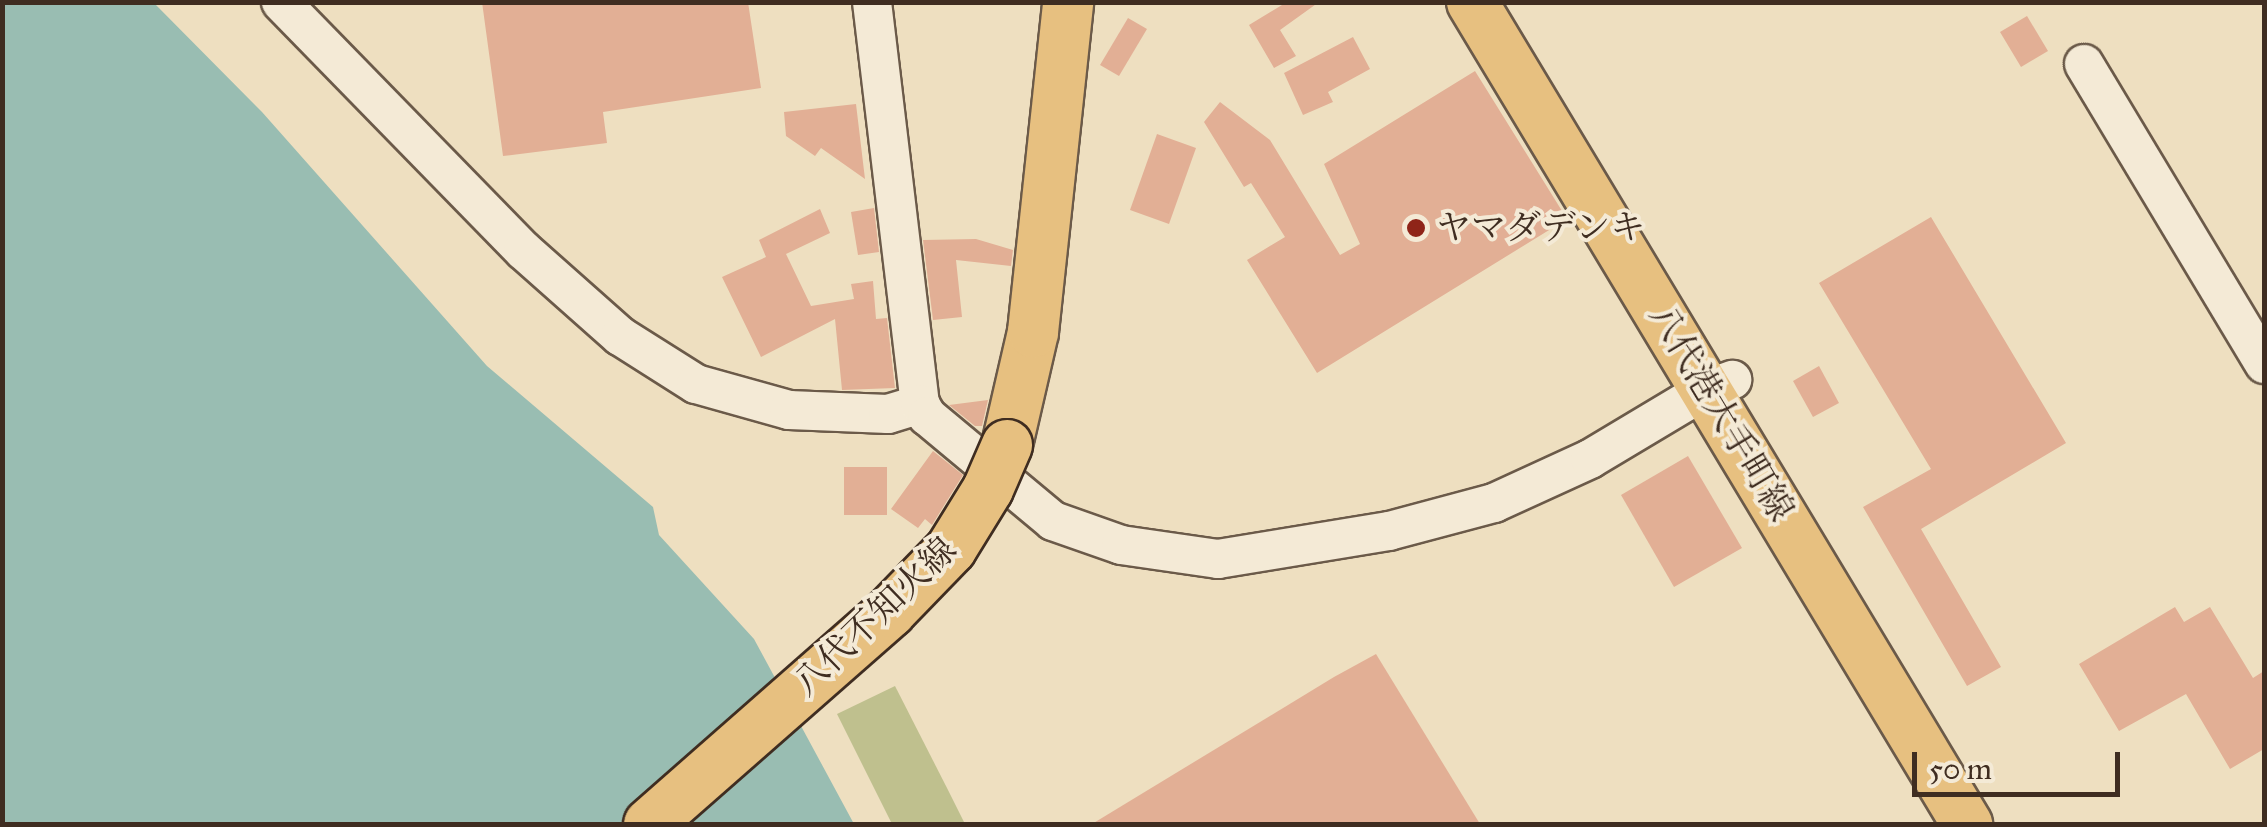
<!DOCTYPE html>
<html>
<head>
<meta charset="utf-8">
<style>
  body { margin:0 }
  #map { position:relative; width:2267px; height:827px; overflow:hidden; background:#eedfc0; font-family:"IM FELL Great Primer","Noto Serif JP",serif }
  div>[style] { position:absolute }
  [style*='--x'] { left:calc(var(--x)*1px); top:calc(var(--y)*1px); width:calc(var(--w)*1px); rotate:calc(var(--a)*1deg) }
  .green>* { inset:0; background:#bfc08e }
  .water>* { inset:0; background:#99bdb2 }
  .building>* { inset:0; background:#e2af95 }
  .roads { filter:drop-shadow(2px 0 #6b5a49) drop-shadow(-2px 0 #6b5a49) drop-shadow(0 2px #6b5a49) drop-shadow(0 -2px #6b5a49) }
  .minor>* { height:38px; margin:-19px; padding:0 19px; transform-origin:19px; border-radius:19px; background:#f4ead6 }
  .major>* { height:50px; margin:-25px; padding:0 25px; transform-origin:25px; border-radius:25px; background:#e7c080 }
  .bridges { filter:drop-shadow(2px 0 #3f2d21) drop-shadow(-2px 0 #3f2d21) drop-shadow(0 2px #3f2d21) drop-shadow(0 -2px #3f2d21) }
  .major-bridge>* { height:50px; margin:-25px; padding:0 25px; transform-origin:25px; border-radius:25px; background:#e7c080 }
  .dots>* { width:28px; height:28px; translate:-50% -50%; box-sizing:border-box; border:5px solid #f4ead6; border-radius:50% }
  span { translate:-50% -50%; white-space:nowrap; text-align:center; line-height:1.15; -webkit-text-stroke:8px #f4ead6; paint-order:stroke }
  .poi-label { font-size:35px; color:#3f2d21 }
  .left { translate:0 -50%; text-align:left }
  .street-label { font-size:35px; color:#3f2d21 }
  .frame { position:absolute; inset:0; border:5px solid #3f2d21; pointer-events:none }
  .scale { position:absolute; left:1912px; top:752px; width:208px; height:45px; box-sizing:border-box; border:5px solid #3f2d21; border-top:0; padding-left:12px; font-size:30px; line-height:35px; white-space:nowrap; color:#3f2d21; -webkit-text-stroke:8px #f4ead6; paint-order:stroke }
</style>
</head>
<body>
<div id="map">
  <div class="green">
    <div style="clip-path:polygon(895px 686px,947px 788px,965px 824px,892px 824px,837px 714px)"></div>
  </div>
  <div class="water">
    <div style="clip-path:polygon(2px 3px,154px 3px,262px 112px,487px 366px,653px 507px,659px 535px,754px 639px,854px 824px,3px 824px)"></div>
  </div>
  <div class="building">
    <div style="clip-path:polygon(482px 2px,748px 2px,761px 88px,603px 112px,607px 143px,503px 156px)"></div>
    <div style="clip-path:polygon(1287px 2px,1319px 2px,1280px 30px,1296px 56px,1274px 68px,1249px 25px)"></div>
    <div style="clip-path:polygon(2027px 16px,2048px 51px,2021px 67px,2000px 32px)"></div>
    <div style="clip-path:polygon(1128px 18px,1147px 29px,1119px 76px,1100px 65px)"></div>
    <div style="clip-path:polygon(1353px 37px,1370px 69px,1328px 92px,1333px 102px,1303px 115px,1284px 73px)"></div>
    <div style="clip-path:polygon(1475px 71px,1567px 219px,1317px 373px,1247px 260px,1285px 237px,1251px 183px,1244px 187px,1204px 122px,1220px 102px,1270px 140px,1340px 255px,1360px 244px,1324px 164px)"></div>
    <div style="clip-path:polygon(856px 104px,865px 179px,821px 148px,815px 156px,786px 136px,784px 112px)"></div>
    <div style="clip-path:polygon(1157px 134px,1196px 148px,1169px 224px,1130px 210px)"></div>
    <div style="clip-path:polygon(874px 208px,879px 252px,858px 255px,851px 212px)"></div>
    <div style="clip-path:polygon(820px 209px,830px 233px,786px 254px,811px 306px,854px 299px,851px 284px,873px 281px,876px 319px,887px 318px,895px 388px,842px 390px,835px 319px,761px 357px,722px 277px,766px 257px,759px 240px)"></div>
    <div style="clip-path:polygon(1931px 217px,2066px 443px,1921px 529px,2001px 667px,1967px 686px,1863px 507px,1931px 469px,1819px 283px)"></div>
    <div style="clip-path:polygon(976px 239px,1013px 250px,1011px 266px,956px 260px,962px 317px,933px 320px,923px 240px)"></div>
    <div style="clip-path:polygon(1819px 366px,1839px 403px,1813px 417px,1793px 381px)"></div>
    <div style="clip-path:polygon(988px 400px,982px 426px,975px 426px,949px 405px)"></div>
    <div style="clip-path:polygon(933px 451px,963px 475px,932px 525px,925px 519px,918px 528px,891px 509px)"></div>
    <div style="clip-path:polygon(1688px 456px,1742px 548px,1674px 587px,1621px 495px)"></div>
    <div style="clip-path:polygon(844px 467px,887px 467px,887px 515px,844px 515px)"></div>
    <div style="clip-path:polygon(2175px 607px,2184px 622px,2210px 607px,2253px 678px,2264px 671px,2264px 749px,2230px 769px,2186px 694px,2119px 731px,2079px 664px)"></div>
    <div style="clip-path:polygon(1376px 654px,1480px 824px,1092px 824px,1334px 677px)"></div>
  </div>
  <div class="roads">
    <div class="minor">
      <div style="--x:281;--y:2;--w:347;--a:45.7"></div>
      <div style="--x:523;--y:250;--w:130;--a:41.6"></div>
      <div style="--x:620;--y:336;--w:90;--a:32.3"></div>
      <div style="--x:696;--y:384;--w:97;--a:15.6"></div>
      <div style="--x:789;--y:410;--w:99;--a:2.3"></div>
      <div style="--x:888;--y:414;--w:34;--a:-17"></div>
      <div style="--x:872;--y:2;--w:405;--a:83.2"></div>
      <div style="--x:920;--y:404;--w:14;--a:60"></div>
      <div style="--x:927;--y:416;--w:164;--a:39.8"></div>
      <div style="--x:1053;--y:521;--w:72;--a:19.4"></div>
      <div style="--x:1121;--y:545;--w:98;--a:8.2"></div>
      <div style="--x:1218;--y:559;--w:173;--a:-9.3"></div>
      <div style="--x:1389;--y:531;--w:109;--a:-14.9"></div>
      <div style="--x:1494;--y:503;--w:106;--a:-24.6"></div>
      <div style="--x:1590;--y:459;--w:136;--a:-30.9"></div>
      <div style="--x:1707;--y:389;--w:27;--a:-20"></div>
      <div style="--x:2084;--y:64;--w:350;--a:59"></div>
    </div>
    <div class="major">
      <div style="--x:1472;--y:2;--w:960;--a:58.94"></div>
      <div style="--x:1007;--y:445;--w:116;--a:-77"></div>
      <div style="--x:1033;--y:332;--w:332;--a:-83.9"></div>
    </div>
  </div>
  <div class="bridges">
    <div class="major-bridge">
      <div style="--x:649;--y:824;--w:321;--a:-41.3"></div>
      <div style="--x:890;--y:612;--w:88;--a:-45.9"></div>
      <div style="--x:951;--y:549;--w:70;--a:-58.3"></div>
      <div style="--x:988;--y:489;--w:48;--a:-66.6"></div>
    </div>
  </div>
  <div class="dots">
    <div style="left:1416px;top:228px;background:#8f2418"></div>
  </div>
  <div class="poi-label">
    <span class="left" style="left:1436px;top:228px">ヤマダデンキ</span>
  </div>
  <div class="street-label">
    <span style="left:1721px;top:413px;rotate:59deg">八代港大手町線</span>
    <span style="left:875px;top:617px;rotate:-44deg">八代不知火線</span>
  </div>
  <div class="frame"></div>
  <div class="scale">50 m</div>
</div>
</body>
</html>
